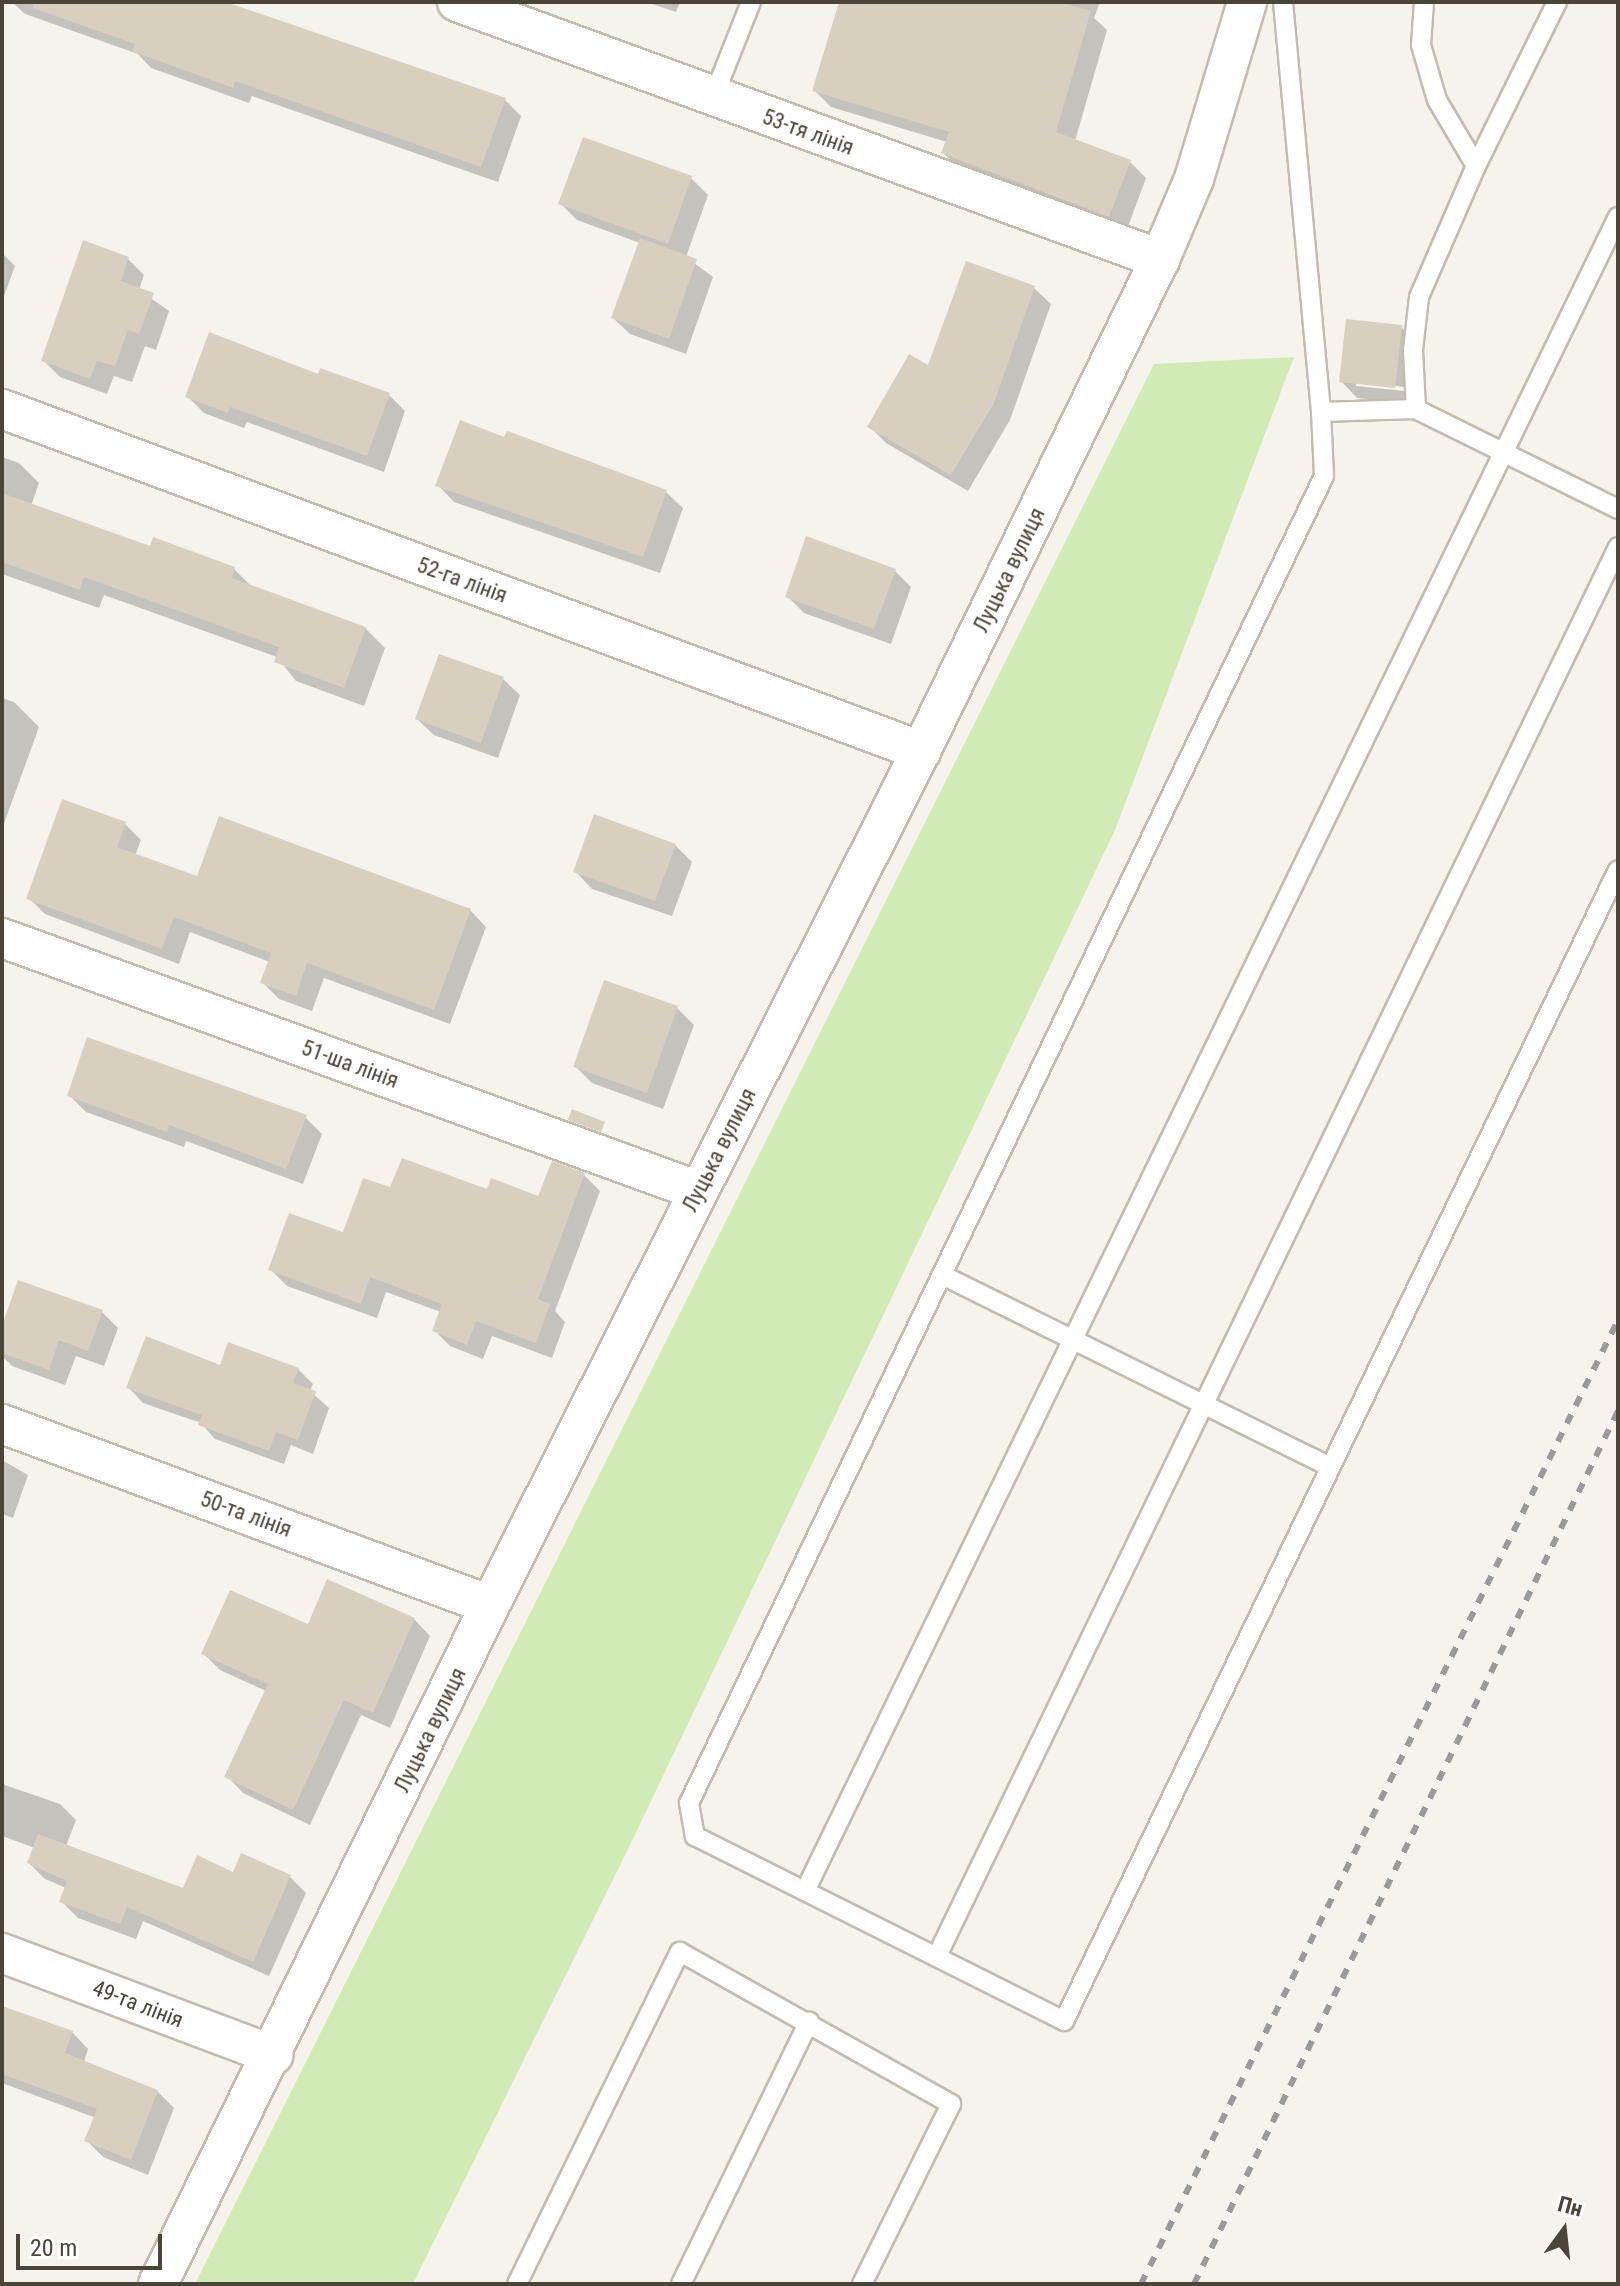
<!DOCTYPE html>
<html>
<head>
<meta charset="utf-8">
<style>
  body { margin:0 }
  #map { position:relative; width:1620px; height:2286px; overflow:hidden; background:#f6f3ec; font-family:"Roboto Condensed",sans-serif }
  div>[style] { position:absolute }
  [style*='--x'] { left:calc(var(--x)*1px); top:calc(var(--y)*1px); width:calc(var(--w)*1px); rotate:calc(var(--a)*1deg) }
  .green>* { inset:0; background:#d2eab5 }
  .shadow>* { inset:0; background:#0003 }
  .building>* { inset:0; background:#d8cfc1 }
  .roads { filter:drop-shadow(2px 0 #c2bbae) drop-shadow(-2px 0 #c2bbae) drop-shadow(0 2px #c2bbae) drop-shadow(0 -2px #c2bbae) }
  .lane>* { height:18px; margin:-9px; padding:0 9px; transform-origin:9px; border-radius:9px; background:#fff }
  .street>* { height:38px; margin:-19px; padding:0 19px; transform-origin:19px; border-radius:19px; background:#fff }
  .rail>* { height:6px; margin-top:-3px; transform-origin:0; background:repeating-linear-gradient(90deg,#9a9a9a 0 10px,transparent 0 20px) }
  span { translate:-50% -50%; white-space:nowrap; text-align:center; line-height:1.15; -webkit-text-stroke:6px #fff; paint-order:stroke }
  .street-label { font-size:22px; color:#4b4439 }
  .frame { position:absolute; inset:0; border:4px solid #4b4439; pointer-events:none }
  .north { position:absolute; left:1524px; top:2190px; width:80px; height:80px; -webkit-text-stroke:6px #fff; paint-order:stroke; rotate:15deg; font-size:22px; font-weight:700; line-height:32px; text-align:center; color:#4b4439 }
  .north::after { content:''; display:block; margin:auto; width:28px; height:36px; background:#4b4439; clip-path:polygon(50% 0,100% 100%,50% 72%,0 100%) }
  .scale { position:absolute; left:16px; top:2234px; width:146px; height:36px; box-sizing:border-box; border:4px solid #4b4439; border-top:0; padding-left:10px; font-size:24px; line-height:28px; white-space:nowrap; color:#4b4439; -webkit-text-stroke:6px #fff; paint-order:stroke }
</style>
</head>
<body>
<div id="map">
  <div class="green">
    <div style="clip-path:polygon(1294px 357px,1115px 830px,630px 1845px,413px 2284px,195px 2284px,1154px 364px)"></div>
  </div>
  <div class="shadow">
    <div style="clip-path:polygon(12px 2px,223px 2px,505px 100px,521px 116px,498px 182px,252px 96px,249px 103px,151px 68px,138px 54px,25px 14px)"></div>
    <div style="clip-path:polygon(646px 2px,680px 2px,676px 12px)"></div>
    <div style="clip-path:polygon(841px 2px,1100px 2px,1094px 18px,1107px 30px,1075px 141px,1129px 161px,1146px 178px,1126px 232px,960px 169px,943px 153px,947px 142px,831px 107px,814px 90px)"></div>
    <div style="clip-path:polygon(691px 178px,708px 195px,686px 257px,713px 277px,686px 354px,630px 334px,613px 318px,640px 243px,577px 220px,561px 204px)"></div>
    <div style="clip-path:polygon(2px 253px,15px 266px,2px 302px)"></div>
    <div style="clip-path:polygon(128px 259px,144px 275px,139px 290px,169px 311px,156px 350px,145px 346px,132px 382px,114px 376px,107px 394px,60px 377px,43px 360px)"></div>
    <div style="clip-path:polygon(1034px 288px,1051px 304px,1010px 420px,968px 491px,886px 443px,870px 427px,929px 368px)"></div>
    <div style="clip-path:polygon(evenodd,1401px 327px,1418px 344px,1412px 404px,1357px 398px,1341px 381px,1401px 327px,1356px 382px,1406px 387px,1405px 391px,1356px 386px,1356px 382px)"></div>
    <div style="clip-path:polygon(319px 377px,389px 395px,405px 411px,384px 472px,247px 422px,244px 428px,204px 413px,187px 396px)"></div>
    <div style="clip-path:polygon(506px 440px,666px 492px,683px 508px,660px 573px,454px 502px,438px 485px)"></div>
    <div style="clip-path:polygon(2px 457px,19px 463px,39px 483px,31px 506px,151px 548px,234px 569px,253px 588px,365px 628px,385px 648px,364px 706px,296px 681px,277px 657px,104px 595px,99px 608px,2px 574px)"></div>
    <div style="clip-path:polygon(895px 571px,911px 587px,891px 644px,804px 613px,787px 596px)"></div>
    <div style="clip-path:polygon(503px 679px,520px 695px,498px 758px,434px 735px,417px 719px)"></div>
    <div style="clip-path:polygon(2px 698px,14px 702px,39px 727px,2px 829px)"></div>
    <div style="clip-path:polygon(125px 824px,141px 840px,135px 856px,199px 878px,470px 910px,486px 927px,450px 1024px,324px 978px,312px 1011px,279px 999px,263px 983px,270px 962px,190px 932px,179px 964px,45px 914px,29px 898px)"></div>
    <div style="clip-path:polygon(675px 845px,692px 862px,672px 916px,592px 889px,576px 872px)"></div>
    <div style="clip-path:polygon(677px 1008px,694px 1025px,663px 1109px,592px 1083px,575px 1066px)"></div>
    <div style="clip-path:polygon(69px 1095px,305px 1117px,322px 1134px,303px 1184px,186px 1141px,184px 1147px,86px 1112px)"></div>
    <div style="clip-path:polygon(584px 1175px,600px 1191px,555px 1311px,565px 1322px,552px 1358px,492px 1336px,483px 1359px,450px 1346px,434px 1330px,441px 1312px,386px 1292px,377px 1318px,287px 1286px,271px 1270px,344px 1235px,391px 1190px,539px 1198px)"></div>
    <div style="clip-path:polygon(102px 1312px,118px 1328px,104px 1366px,76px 1356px,65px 1385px,12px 1366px,2px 1356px,2px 1332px)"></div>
    <div style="clip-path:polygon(221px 1367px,298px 1369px,313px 1384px,310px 1391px,329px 1408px,313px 1454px,291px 1445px,284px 1464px,215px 1439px,201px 1423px,143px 1403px,129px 1388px)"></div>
    <div style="clip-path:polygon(2px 1460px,28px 1475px,13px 1518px,2px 1514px)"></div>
    <div style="clip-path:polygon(414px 1619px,430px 1636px,390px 1728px,361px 1715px,310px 1825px,243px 1793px,227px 1776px,266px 1691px,220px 1670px,204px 1654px,309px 1627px)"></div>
    <div style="clip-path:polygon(2px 1784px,60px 1804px,76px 1820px,66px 1846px,184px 1890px,234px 1874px,290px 1877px,306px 1893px,269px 1976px,143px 1921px,136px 1939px,78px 1918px,62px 1902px,66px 1888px,45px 1879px,29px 1863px,35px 1848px,2px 1836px)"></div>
    <div style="clip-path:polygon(2px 2022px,72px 2032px,88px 2049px,84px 2062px,157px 2091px,174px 2108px,148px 2175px,103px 2157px,87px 2141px,96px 2118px,2px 2083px)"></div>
  </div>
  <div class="building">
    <div style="clip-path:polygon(34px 2px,226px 2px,506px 98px,481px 167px,235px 81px,233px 88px,132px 51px,135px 44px,33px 8px)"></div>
    <div style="clip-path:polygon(839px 2px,1059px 2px,1091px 11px,1056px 132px,1131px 160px,1109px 217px,941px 153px,949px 132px,812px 91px)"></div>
    <div style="clip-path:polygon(583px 137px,692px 176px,668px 244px,558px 204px)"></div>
    <div style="clip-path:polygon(640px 238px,697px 259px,669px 339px,611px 318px)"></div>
    <div style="clip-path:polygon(83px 240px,129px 257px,121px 281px,154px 293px,139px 334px,128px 330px,115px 366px,97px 361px,90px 379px,41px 361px)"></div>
    <div style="clip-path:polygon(966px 261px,1035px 286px,994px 403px,951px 475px,867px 427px,909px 354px,928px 365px)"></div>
    <div style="clip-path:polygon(1346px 319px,1402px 325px,1395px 388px,1339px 382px)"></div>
    <div style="clip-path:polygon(209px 332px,318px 374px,320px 368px,390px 393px,367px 456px,230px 407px,228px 413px,185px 397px)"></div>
    <div style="clip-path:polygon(460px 420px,504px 437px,507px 431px,667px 490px,643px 557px,435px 486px)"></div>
    <div style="clip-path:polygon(2px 493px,150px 546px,153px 537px,235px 567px,232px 578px,366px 627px,344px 688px,274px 662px,279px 647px,84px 577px,80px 590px,2px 562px)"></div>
    <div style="clip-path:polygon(806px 536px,896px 569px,874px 629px,785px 597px)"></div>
    <div style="clip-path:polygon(439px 654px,504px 677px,481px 743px,415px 719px)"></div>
    <div style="clip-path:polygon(62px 799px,126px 822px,117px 847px,197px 876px,219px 816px,471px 909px,434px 1010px,307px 963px,296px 996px,260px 983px,271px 953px,174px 917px,162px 949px,26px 899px)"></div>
    <div style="clip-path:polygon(594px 814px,676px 844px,655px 901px,573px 872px)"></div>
    <div style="clip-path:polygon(604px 980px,678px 1006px,647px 1093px,573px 1067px)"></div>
    <div style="clip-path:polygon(87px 1037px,307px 1115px,286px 1169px,169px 1125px,167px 1132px,67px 1096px)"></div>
    <div style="clip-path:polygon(572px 1109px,605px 1122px,601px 1132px,568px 1120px)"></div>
    <div style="clip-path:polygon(402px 1158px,487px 1189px,491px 1178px,538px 1196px,552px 1161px,585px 1173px,538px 1299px,550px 1304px,536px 1343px,476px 1321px,467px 1345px,432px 1331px,442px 1304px,370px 1277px,361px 1304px,268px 1270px,289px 1213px,343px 1232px,363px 1178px,390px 1187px)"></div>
    <div style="clip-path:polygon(18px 1280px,103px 1310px,88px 1351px,59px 1340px,49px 1370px,2px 1353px,2px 1326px)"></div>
    <div style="clip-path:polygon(146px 1336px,220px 1365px,228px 1342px,299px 1368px,293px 1383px,316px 1391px,298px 1440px,276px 1432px,269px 1451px,198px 1425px,202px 1415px,126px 1388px)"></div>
    <div style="clip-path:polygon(327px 1579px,415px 1618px,373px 1713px,344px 1700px,293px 1810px,224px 1777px,268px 1684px,201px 1654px,230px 1590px,308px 1624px)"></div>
    <div style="clip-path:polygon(38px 1834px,183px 1888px,197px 1855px,233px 1872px,241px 1853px,291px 1875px,253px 1962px,127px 1907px,120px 1924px,59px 1902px,67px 1881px,27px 1863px)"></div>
    <div style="clip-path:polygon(2px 2006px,73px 2031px,65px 2053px,158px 2090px,131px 2160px,84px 2141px,97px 2109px,2px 2074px)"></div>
  </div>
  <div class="roads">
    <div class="lane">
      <div style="--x:1283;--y:2;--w:412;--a:84.7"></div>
      <div style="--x:1424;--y:2;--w:43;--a:94"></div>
      <div style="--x:1421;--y:45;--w:57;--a:73.8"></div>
      <div style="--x:1437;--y:100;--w:77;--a:59.4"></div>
      <div style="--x:713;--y:98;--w:103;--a:-68.4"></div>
      <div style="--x:1416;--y:409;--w:59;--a:-92.9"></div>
      <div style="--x:1413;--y:350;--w:53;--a:-83.5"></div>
      <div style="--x:1419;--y:297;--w:143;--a:-66.5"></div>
      <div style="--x:1476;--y:166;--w:183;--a:-63.7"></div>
      <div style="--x:1618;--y:509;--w:225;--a:-153.7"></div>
      <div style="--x:1416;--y:409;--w:95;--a:178.2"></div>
      <div style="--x:1321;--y:412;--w:64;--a:87.3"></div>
      <div style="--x:1324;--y:476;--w:1471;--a:115.57"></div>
      <div style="--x:689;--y:1803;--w:34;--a:80"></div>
      <div style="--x:695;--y:1836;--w:413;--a:26.6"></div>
      <div style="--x:1064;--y:2021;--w:1277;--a:-64.3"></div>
      <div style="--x:942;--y:1275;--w:432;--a:26.3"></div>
      <div style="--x:805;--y:1891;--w:1861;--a:-64.1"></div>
      <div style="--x:937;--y:1956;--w:1565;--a:-64.2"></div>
      <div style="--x:517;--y:2284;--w:370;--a:-63.9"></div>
      <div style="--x:680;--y:1952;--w:311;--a:29.3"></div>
      <div style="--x:951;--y:2104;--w:201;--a:116.3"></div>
      <div style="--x:681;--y:2284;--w:292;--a:-64"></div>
    </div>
    <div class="street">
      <div style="--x:457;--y:2;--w:749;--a:20.08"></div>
      <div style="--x:2;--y:409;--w:981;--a:20.41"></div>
      <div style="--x:2;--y:938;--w:741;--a:19.95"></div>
      <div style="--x:2;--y:1424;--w:520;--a:20.35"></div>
      <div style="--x:2;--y:1953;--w:290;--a:20.6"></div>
      <div style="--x:158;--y:2284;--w:756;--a:-63.94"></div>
      <div style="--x:490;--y:1605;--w:957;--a:-63.22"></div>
      <div style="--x:921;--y:751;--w:547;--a:-64.09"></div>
      <div style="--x:1160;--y:259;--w:87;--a:-67"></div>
      <div style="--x:1194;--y:179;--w:185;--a:-73.3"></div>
    </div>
  </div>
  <div class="rail">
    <div style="--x:1141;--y:2284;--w:1076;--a:-63.67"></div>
    <div style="--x:1194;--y:2284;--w:971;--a:-64.1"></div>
  </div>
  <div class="street-label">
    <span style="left:808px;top:132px;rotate:20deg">53-тя лінія</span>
    <span style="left:1009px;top:570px;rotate:-64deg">Луцька вулиця</span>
    <span style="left:462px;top:580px;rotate:20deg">52-га лінія</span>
    <span style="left:350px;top:1064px;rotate:20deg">51-ша лінія</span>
    <span style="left:719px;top:1150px;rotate:-63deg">Луцька вулиця</span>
    <span style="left:246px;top:1514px;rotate:20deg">50-та лінія</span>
    <span style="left:430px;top:1730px;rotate:-64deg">Луцька вулиця</span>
    <span style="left:138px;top:2004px;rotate:21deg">49-та лінія</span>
  </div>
  <div class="frame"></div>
  <div class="north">Пн</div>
  <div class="scale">20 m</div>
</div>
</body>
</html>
